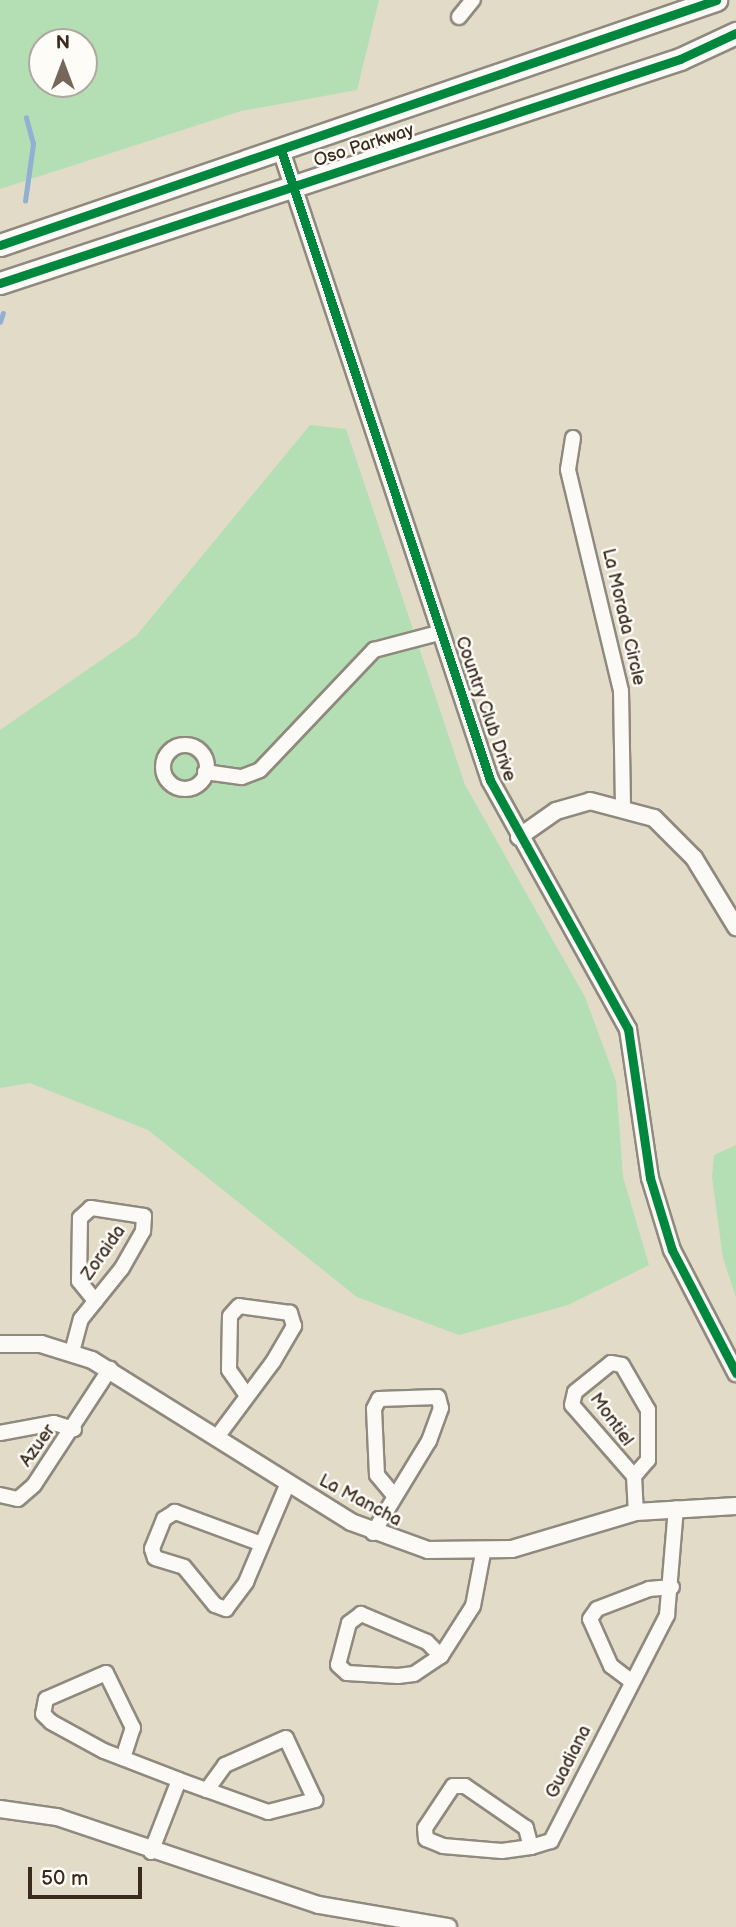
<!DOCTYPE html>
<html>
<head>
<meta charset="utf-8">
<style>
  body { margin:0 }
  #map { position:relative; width:736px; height:1927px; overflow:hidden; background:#e2dbc8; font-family:"Balsamiq Sans",sans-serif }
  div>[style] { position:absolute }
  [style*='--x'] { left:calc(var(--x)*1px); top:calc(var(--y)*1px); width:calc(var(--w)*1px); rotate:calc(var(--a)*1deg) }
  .green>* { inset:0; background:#b4deb3 }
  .stream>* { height:4.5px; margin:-2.25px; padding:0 2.25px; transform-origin:2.25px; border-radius:2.25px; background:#91b0d2 }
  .roads { filter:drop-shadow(2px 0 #90897d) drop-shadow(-2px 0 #90897d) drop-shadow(0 2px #90897d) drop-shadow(0 -2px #90897d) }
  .minor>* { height:14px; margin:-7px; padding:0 7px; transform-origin:7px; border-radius:7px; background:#fbfaf7 }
  .minor>.ring { margin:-7px; padding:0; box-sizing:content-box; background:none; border:14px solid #fbfaf7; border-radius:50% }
  .tertiary>* { height:16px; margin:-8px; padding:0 8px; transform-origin:8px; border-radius:8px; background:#fbfaf7 }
  .primary>* { height:21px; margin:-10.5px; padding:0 10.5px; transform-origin:10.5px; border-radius:10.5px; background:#fbfaf7 }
  .cycleway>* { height:9px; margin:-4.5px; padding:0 4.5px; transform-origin:4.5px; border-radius:4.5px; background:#00873e }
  span { translate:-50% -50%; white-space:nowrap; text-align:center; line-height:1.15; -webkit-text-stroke:5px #fdfcf7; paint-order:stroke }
  .street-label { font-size:18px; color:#3b2a1e }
  .north { position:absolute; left:28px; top:28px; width:70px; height:70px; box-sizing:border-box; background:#fdfcf7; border:2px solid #afa8a0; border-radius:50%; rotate:0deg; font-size:19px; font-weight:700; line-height:28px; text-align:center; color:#3b2a1e }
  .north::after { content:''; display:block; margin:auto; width:24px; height:32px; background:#75685a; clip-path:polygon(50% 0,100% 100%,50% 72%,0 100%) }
  .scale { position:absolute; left:28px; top:1867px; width:114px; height:32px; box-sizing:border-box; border:4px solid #3b2a1e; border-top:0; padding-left:9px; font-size:21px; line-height:24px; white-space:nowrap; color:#3b2a1e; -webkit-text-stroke:5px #fdfcf7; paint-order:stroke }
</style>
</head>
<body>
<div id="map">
  <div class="green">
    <div style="clip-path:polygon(evenodd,0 0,379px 0,357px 90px,241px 111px,0 189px,0 0,42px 42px,84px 42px,84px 84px,42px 84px,42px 42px)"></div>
    <div style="clip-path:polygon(310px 425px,346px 429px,465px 785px,585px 997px,616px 1081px,623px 1177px,649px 1265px,568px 1305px,459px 1335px,357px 1297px,148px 1130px,30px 1083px,0 1088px,0 730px,136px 636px)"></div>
    <div style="clip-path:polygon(736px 1145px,736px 1297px,723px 1258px,712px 1177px,714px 1155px)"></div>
  </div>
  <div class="stream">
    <div style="--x:25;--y:201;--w:58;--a:-82"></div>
    <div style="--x:33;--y:144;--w:27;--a:-105"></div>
    <div style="--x:0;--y:322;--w:9;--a:-72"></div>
  </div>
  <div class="roads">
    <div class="minor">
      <div style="--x:459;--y:17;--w:22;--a:-51"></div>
      <div style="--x:573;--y:438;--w:32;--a:99"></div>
      <div style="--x:568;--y:470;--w:227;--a:76.5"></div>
      <div style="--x:621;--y:691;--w:116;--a:89"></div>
      <div class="ring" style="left:163px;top:745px;width:30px;height:30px"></div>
      <div style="--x:205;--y:772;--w:37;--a:8"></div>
      <div style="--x:242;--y:777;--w:19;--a:-21"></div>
      <div style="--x:260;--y:770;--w:166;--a:-46.5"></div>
      <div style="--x:374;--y:650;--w:70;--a:-14.8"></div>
      <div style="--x:72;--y:1352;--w:34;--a:-75"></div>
      <div style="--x:81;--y:1319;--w:65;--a:-51.2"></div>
      <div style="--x:122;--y:1268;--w:43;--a:-60.4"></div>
      <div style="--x:143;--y:1231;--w:15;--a:-86"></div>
      <div style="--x:144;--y:1216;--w:54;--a:-171.4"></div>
      <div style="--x:91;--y:1208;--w:15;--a:138"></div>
      <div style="--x:80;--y:1218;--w:63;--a:90.9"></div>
      <div style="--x:79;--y:1281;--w:26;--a:51"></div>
      <div style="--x:0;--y:1433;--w:55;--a:-10.5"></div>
      <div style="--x:54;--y:1423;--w:21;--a:17"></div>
      <div style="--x:217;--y:1437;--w:94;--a:-53.3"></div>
      <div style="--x:273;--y:1362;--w:42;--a:-59.7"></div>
      <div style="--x:294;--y:1326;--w:14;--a:-107"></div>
      <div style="--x:290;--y:1313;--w:51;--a:-172.2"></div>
      <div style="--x:239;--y:1306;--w:13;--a:132"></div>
      <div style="--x:230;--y:1316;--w:54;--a:91.1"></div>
      <div style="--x:229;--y:1370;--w:29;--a:55"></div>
      <div style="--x:634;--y:1476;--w:94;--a:-131.1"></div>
      <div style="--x:572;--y:1405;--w:13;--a:-77"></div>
      <div style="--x:575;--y:1392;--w:46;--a:-38.9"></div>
      <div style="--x:611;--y:1363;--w:11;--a:10"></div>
      <div style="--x:622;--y:1365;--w:52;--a:60"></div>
      <div style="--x:648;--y:1410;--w:50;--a:90"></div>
      <div style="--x:648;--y:1460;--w:21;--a:131"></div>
      <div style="--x:634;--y:1476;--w:36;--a:87"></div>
      <div style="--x:0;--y:1495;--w:18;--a:13"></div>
      <div style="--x:18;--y:1499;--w:21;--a:-41"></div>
      <div style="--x:34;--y:1485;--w:139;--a:-56.8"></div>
      <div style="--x:373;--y:1533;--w:108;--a:-58.7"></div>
      <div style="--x:429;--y:1441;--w:35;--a:-70"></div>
      <div style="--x:441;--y:1408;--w:11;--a:-105"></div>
      <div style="--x:438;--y:1397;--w:59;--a:178.1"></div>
      <div style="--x:379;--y:1399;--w:11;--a:117"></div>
      <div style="--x:374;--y:1409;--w:66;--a:87.4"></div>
      <div style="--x:377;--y:1475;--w:25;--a:50"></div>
      <div style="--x:259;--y:1543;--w:90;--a:-159.7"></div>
      <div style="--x:175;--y:1512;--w:13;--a:148"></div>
      <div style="--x:164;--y:1519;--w:32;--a:112"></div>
      <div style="--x:152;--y:1549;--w:9;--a:72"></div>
      <div style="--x:155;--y:1558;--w:30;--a:17"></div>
      <div style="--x:184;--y:1567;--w:49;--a:50.8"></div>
      <div style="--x:215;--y:1605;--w:12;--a:20"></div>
      <div style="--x:226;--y:1609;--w:34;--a:-53"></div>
      <div style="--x:246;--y:1582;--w:108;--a:-67"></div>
      <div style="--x:441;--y:1656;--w:20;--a:-135"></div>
      <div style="--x:427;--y:1642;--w:72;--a:-157"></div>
      <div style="--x:361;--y:1614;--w:15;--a:143"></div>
      <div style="--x:349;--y:1623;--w:43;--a:104.7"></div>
      <div style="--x:338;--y:1665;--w:12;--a:42"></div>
      <div style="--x:347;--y:1673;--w:51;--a:3.4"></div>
      <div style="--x:398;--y:1676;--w:16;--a:-7"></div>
      <div style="--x:414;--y:1674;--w:32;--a:-34"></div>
      <div style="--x:441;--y:1656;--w:59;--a:-57.4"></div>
      <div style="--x:473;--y:1606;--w:54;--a:-79.3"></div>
      <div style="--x:631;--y:1681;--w:25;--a:-143"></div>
      <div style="--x:611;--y:1666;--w:51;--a:-114.1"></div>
      <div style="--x:590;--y:1619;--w:12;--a:-55"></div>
      <div style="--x:597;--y:1609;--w:56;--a:-21"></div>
      <div style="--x:649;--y:1589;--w:23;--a:-5"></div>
      <div style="--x:123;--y:1758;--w:32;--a:-72"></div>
      <div style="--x:133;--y:1728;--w:61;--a:-116.1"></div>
      <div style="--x:106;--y:1673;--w:65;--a:156.6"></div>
      <div style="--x:46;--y:1699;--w:15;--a:101"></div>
      <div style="--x:43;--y:1714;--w:11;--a:45"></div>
      <div style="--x:51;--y:1722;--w:60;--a:28.7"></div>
      <div style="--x:104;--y:1751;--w:80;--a:21.1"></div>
      <div style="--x:531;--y:1847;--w:20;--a:-105"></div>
      <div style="--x:526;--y:1828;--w:74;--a:-145.5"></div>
      <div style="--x:465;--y:1786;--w:12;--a:180"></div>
      <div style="--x:453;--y:1786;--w:50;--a:123.7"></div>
      <div style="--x:425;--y:1828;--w:11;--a:85"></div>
      <div style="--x:426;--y:1839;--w:18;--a:22"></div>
      <div style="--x:443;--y:1846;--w:59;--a:4.8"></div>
      <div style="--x:502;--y:1851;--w:29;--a:-8"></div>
      <div style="--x:531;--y:1847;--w:21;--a:-17"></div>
      <div style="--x:551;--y:1841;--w:254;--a:-62.8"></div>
      <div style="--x:667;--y:1615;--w:107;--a:-85.2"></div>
      <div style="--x:151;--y:1852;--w:77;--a:-68.7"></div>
      <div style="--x:179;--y:1780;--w:30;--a:20"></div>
      <div style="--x:207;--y:1790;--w:65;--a:19.8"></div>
      <div style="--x:268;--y:1812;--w:49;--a:-14.3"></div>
      <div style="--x:315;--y:1800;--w:68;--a:-115.1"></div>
      <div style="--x:286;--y:1738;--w:67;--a:156.1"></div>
      <div style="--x:225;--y:1765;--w:31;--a:126"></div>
    </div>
    <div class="tertiary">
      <div style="--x:282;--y:153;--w:661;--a:71.65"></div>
      <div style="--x:490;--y:780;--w:285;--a:61"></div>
      <div style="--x:628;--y:1029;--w:151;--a:81.6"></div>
      <div style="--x:650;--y:1178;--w:75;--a:73"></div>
      <div style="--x:672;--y:1250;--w:139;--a:62.5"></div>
      <div style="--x:519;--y:837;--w:45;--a:-35.1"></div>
      <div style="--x:556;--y:811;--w:35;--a:-16"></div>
      <div style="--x:590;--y:801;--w:66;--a:14.9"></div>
      <div style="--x:654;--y:818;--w:57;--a:45"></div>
      <div style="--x:694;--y:858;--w:81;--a:58.7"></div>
      <div style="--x:0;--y:1344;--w:41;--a:0"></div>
      <div style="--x:41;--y:1344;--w:53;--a:17.4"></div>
      <div style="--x:92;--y:1360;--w:305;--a:32"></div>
      <div style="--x:351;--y:1522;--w:82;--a:20"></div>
      <div style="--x:428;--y:1550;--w:84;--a:-0.7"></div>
      <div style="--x:512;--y:1549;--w:129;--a:-16.6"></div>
      <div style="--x:636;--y:1512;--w:100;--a:-3.4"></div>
      <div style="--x:0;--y:1809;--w:58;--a:8"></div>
      <div style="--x:57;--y:1817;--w:276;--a:18.6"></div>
      <div style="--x:319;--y:1905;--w:131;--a:9.7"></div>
    </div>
    <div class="primary">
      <div style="--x:0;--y:245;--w:757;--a:-18.89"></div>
      <div style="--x:0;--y:283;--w:716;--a:-18.23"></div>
      <div style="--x:680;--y:59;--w:62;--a:-24.9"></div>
    </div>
  </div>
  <div class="cycleway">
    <div style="--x:282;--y:153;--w:661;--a:71.65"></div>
    <div style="--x:490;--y:780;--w:285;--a:61"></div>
    <div style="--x:628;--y:1029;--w:151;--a:81.6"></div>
    <div style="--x:650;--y:1178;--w:75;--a:73"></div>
    <div style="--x:672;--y:1250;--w:139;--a:62.5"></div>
    <div style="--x:0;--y:245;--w:757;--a:-18.89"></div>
    <div style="--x:0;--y:283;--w:716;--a:-18.23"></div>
    <div style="--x:680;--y:59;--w:62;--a:-24.9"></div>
  </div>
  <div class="street-label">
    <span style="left:364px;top:146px;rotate:-18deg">Oso Parkway</span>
    <span style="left:623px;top:617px;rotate:77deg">La Morada Circle</span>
    <span style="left:485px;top:709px;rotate:71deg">Country Club Drive</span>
    <span style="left:104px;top:1253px;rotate:-55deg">Zoraida</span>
    <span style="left:611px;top:1420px;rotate:54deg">Montiel</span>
    <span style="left:38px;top:1446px;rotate:-54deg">Azuer</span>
    <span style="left:360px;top:1501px;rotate:28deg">La Mancha</span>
    <span style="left:569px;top:1762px;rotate:-63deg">Guadiana</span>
  </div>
  <div class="north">N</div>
  <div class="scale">50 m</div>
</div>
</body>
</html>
